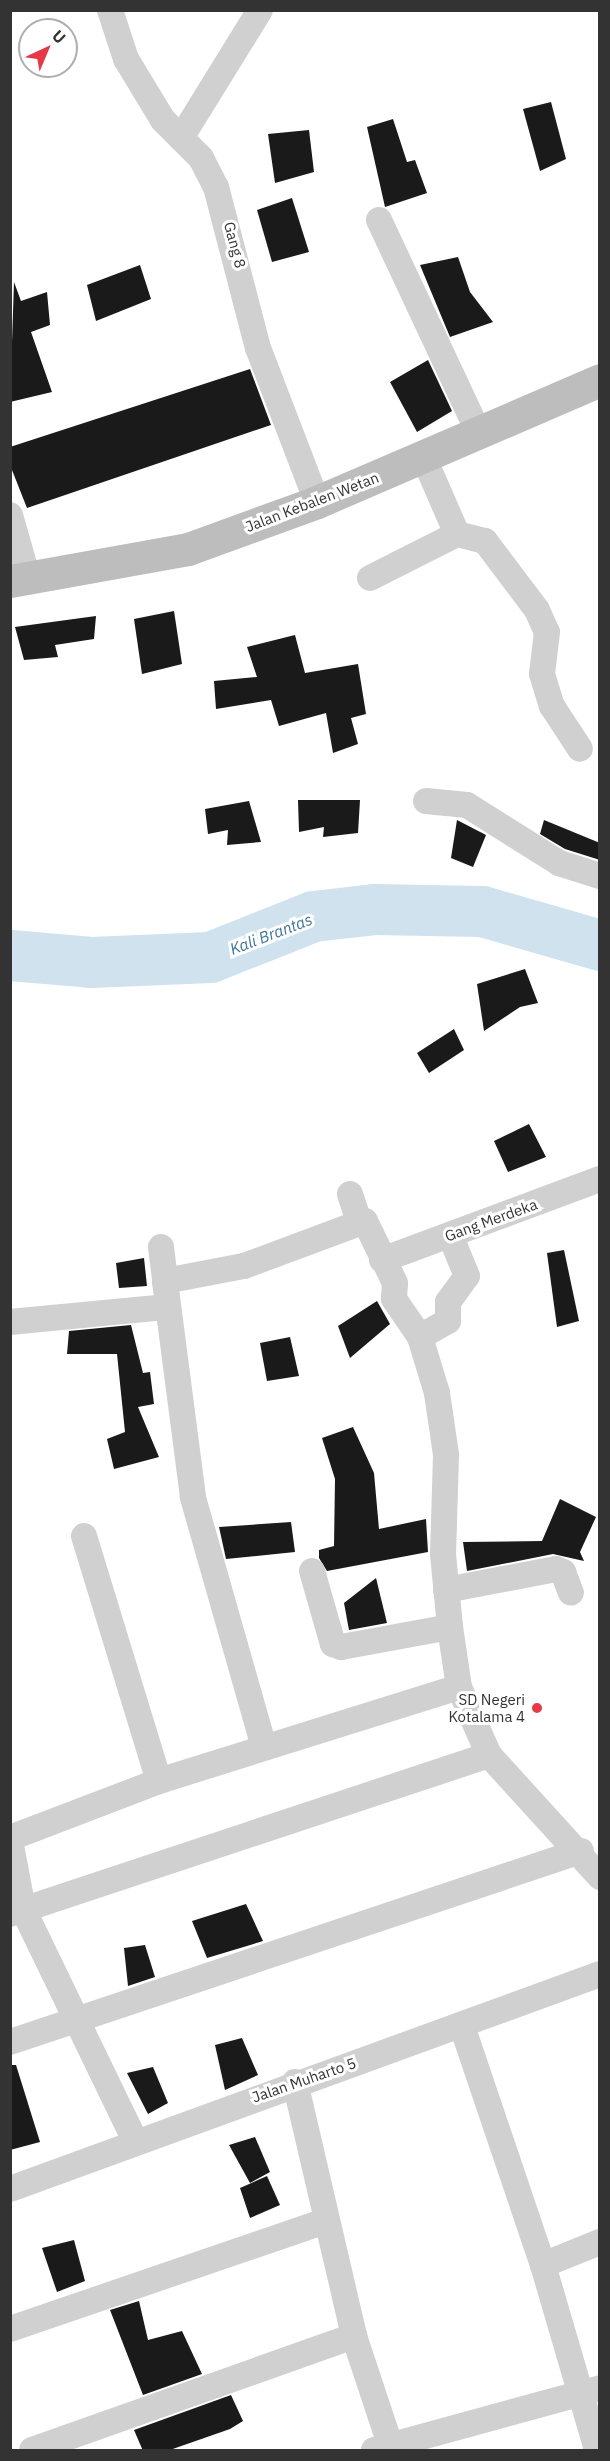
<!DOCTYPE html>
<html>
<head>
<meta charset="utf-8">
<style>
  body { margin:0 }
  #map { position:relative; width:610px; height:2461px; overflow:hidden; background:#fff; font-family:"IBM Plex Sans",sans-serif }
  div>[style] { position:absolute }
  [style*='--x'] { left:calc(var(--x)*1px); top:calc(var(--y)*1px); width:calc(var(--w)*1px); rotate:calc(var(--a)*1deg) }
  .river>* { height:51px; margin:-25.5px; padding:0 25.5px; transform-origin:25.5px; border-radius:25.5px; background:#cfe2ee }
  .building>* { inset:0; background:#1a1a1a }
  .minor>* { height:26px; margin:-13px; padding:0 13px; transform-origin:13px; border-radius:13px; background:#d0d0d0 }
  .secondary>* { height:33px; margin:-16.5px; padding:0 16.5px; transform-origin:16.5px; border-radius:16.5px; background:#bdbdbd }
  .dots>* { width:16px; height:16px; translate:-50% -50%; box-sizing:border-box; border:3px solid #fff; border-radius:50% }
  span { translate:-50% -50%; white-space:nowrap; text-align:center; line-height:1.15; -webkit-text-stroke:6px #fff; paint-order:stroke }
  .street-label { font-size:15px; color:#333 }
  .poi-label { font-size:15px; color:#333 }
  .right { translate:-100% -50%; text-align:right }
  .water-label { font-size:16px; color:#3f7597; font-style:italic }
  .frame { position:absolute; inset:0; border:12px solid #333; pointer-events:none }
  .north { position:absolute; left:18px; top:18px; width:60px; height:60px; box-sizing:border-box; background:#fff; border:2px solid #adadad; border-radius:50%; rotate:44deg; font-size:16px; font-weight:700; line-height:24px; text-align:center; color:#333 }
  .north::after { content:''; display:block; margin:auto; width:21px; height:27px; background:#e63946; clip-path:polygon(50% 0,100% 100%,50% 72%,0 100%) }
</style>
</head>
<body>
<div id="map">
  <div class="river">
    <div style="--x:10;--y:955;--w:81;--a:4.9"></div>
    <div style="--x:91;--y:962;--w:119;--a:-2.4"></div>
    <div style="--x:210;--y:957;--w:111;--a:-21.7"></div>
    <div style="--x:313;--y:916;--w:61;--a:-6.5"></div>
    <div style="--x:374;--y:909;--w:108;--a:1.1"></div>
    <div style="--x:482;--y:911;--w:123;--a:16.1"></div>
  </div>
  <div class="building">
    <div style="clip-path:polygon(551px 102px,566px 159px,540px 171px,523px 109px)"></div>
    <div style="clip-path:polygon(393px 119px,407px 162px,415px 160px,427px 193px,385px 207px,367px 127px)"></div>
    <div style="clip-path:polygon(309px 130px,314px 172px,275px 183px,268px 134px)"></div>
    <div style="clip-path:polygon(292px 198px,309px 252px,272px 262px,257px 210px)"></div>
    <div style="clip-path:polygon(458px 257px,470px 292px,493px 322px,450px 337px,420px 265px)"></div>
    <div style="clip-path:polygon(140px 265px,151px 299px,96px 321px,87px 285px)"></div>
    <div style="clip-path:polygon(14px 282px,21px 301px,47px 292px,50px 325px,31px 332px,52px 392px,10px 402px)"></div>
    <div style="clip-path:polygon(428px 360px,452px 411px,417px 432px,390px 382px)"></div>
    <div style="clip-path:polygon(250px 369px,271px 425px,27px 508px,10px 465px,10px 447px)"></div>
    <div style="clip-path:polygon(174px 611px,182px 664px,142px 674px,134px 619px)"></div>
    <div style="clip-path:polygon(96px 616px,94px 639px,55px 645px,58px 657px,24px 660px,15px 627px)"></div>
    <div style="clip-path:polygon(295px 635px,305px 673px,358px 664px,366px 714px,351px 718px,358px 744px,333px 753px,326px 713px,279px 726px,271px 700px,216px 709px,214px 681px,257px 677px,247px 647px)"></div>
    <div style="clip-path:polygon(298px 800px,360px 800px,358px 833px,323px 837px,324px 827px,299px 832px)"></div>
    <div style="clip-path:polygon(249px 801px,261px 842px,227px 845px,228px 830px,208px 834px,205px 809px)"></div>
    <div style="clip-path:polygon(457px 820px,486px 835px,473px 867px,451px 858px)"></div>
    <div style="clip-path:polygon(544px 820px,600px 843px,600px 860px,565px 849px,540px 834px)"></div>
    <div style="clip-path:polygon(525px 969px,538px 1003px,520px 1007px,484px 1031px,477px 984px)"></div>
    <div style="clip-path:polygon(454px 1029px,464px 1050px,429px 1073px,417px 1053px)"></div>
    <div style="clip-path:polygon(529px 1124px,546px 1157px,508px 1172px,494px 1141px)"></div>
    <div style="clip-path:polygon(564px 1250px,579px 1321px,557px 1327px,547px 1253px)"></div>
    <div style="clip-path:polygon(144px 1258px,147px 1286px,119px 1288px,116px 1263px)"></div>
    <div style="clip-path:polygon(377px 1301px,390px 1324px,350px 1358px,338px 1326px)"></div>
    <div style="clip-path:polygon(131px 1325px,143px 1373px,150px 1372px,154px 1404px,138px 1407px,159px 1457px,114px 1469px,107px 1439px,125px 1432px,117px 1354px,67px 1354px,69px 1331px)"></div>
    <div style="clip-path:polygon(290px 1337px,299px 1376px,267px 1381px,260px 1343px)"></div>
    <div style="clip-path:polygon(353px 1427px,374px 1473px,379px 1529px,426px 1519px,428px 1552px,327px 1571px,319px 1558px,319px 1550px,334px 1546px,335px 1479px,322px 1438px)"></div>
    <div style="clip-path:polygon(560px 1499px,596px 1517px,580px 1552px,584px 1561px,553px 1554px,467px 1571px,463px 1542px,542px 1541px)"></div>
    <div style="clip-path:polygon(291px 1522px,295px 1552px,226px 1559px,219px 1527px)"></div>
    <div style="clip-path:polygon(376px 1578px,387px 1623px,349px 1630px,344px 1603px)"></div>
    <div style="clip-path:polygon(246px 1904px,263px 1941px,207px 1958px,192px 1921px)"></div>
    <div style="clip-path:polygon(145px 1945px,155px 1977px,128px 1986px,124px 1948px)"></div>
    <div style="clip-path:polygon(242px 2038px,258px 2075px,225px 2090px,215px 2045px)"></div>
    <div style="clip-path:polygon(10px 2065px,16px 2065px,40px 2142px,10px 2150px)"></div>
    <div style="clip-path:polygon(153px 2067px,168px 2103px,148px 2114px,127px 2073px)"></div>
    <div style="clip-path:polygon(255px 2137px,270px 2172px,250px 2183px,229px 2145px)"></div>
    <div style="clip-path:polygon(267px 2176px,280px 2205px,250px 2218px,240px 2188px)"></div>
    <div style="clip-path:polygon(74px 2240px,85px 2281px,57px 2292px,42px 2248px)"></div>
    <div style="clip-path:polygon(139px 2301px,148px 2340px,182px 2331px,202px 2374px,143px 2395px,110px 2310px)"></div>
    <div style="clip-path:polygon(231px 2395px,243px 2421px,230px 2429px,167px 2451px,143px 2451px,134px 2430px)"></div>
  </div>
  <div class="minor">
    <div style="--x:110;--y:10;--w:52;--a:71.9"></div>
    <div style="--x:126;--y:59;--w:71;--a:58.8"></div>
    <div style="--x:163;--y:120;--w:54;--a:45"></div>
    <div style="--x:201;--y:158;--w:33;--a:63"></div>
    <div style="--x:216;--y:187;--w:166;--a:75.4"></div>
    <div style="--x:258;--y:348;--w:165;--a:69"></div>
    <div style="--x:181;--y:138;--w:150;--a:-58.3"></div>
    <div style="--x:379;--y:220;--w:235;--a:64.9"></div>
    <div style="--x:10;--y:515;--w:66;--a:74.1"></div>
    <div style="--x:457;--y:534;--w:29;--a:14"></div>
    <div style="--x:485;--y:541;--w:86;--a:53"></div>
    <div style="--x:537;--y:610;--w:24;--a:66"></div>
    <div style="--x:547;--y:632;--w:42;--a:96.8"></div>
    <div style="--x:542;--y:674;--w:34;--a:73"></div>
    <div style="--x:552;--y:706;--w:51;--a:56.9"></div>
    <div style="--x:370;--y:578;--w:97;--a:-26.8"></div>
    <div style="--x:457;--y:534;--w:83;--a:-113.5"></div>
    <div style="--x:426;--y:801;--w:41;--a:5.6"></div>
    <div style="--x:467;--y:805;--w:109;--a:32.2"></div>
    <div style="--x:559;--y:863;--w:43;--a:17.6"></div>
    <div style="--x:350;--y:1194;--w:28;--a:72"></div>
    <div style="--x:161;--y:1247;--w:34;--a:83"></div>
    <div style="--x:382;--y:1260;--w:233;--a:-20.4"></div>
    <div style="--x:10;--y:1322;--w:158;--a:-5.5"></div>
    <div style="--x:420;--y:1337;--w:32;--a:-30"></div>
    <div style="--x:448;--y:1321;--w:19;--a:-90"></div>
    <div style="--x:448;--y:1302;--w:32;--a:-54"></div>
    <div style="--x:467;--y:1276;--w:44;--a:-112.5"></div>
    <div style="--x:84;--y:1536;--w:256;--a:73"></div>
    <div style="--x:312;--y:1571;--w:76;--a:74"></div>
    <div style="--x:333;--y:1644;--w:9;--a:21"></div>
    <div style="--x:341;--y:1647;--w:111;--a:-10.4"></div>
    <div style="--x:450;--y:1627;--w:61;--a:81.5"></div>
    <div style="--x:446;--y:1590;--w:112;--a:-10.8"></div>
    <div style="--x:556;--y:1569;--w:8;--a:23"></div>
    <div style="--x:563;--y:1572;--w:22;--a:69"></div>
    <div style="--x:264;--y:1747;--w:260;--a:-105.9"></div>
    <div style="--x:193;--y:1497;--w:218;--a:-97.4"></div>
    <div style="--x:165;--y:1281;--w:80;--a:-10.8"></div>
    <div style="--x:244;--y:1266;--w:129;--a:-20.4"></div>
    <div style="--x:365;--y:1221;--w:69;--a:64.2"></div>
    <div style="--x:395;--y:1283;--w:16;--a:94"></div>
    <div style="--x:394;--y:1299;--w:46;--a:55.6"></div>
    <div style="--x:420;--y:1337;--w:59;--a:73.1"></div>
    <div style="--x:437;--y:1393;--w:63;--a:81.7"></div>
    <div style="--x:446;--y:1455;--w:99;--a:91.7"></div>
    <div style="--x:443;--y:1554;--w:73;--a:84.5"></div>
    <div style="--x:10;--y:1838;--w:160;--a:-20.9"></div>
    <div style="--x:159;--y:1781;--w:314;--a:-17.4"></div>
    <div style="--x:459;--y:1687;--w:74;--a:66.2"></div>
    <div style="--x:489;--y:1755;--w:165;--a:47.7"></div>
    <div style="--x:10;--y:1840;--w:70;--a:79.3"></div>
    <div style="--x:23;--y:1909;--w:258;--a:64.2"></div>
    <div style="--x:10;--y:1914;--w:505;--a:-18.36"></div>
    <div style="--x:462;--y:2026;--w:252;--a:71.3"></div>
    <div style="--x:543;--y:2265;--w:193;--a:73.7"></div>
    <div style="--x:10;--y:2042;--w:602;--a:-18.5"></div>
    <div style="--x:295;--y:2082;--w:261;--a:76.9"></div>
    <div style="--x:354;--y:2336;--w:120;--a:71.6"></div>
    <div style="--x:10;--y:2189;--w:628;--a:-20.02"></div>
    <div style="--x:543;--y:2265;--w:61;--a:-22"></div>
    <div style="--x:10;--y:2329;--w:333;--a:-18.9"></div>
    <div style="--x:32;--y:2450;--w:342;--a:-19.5"></div>
    <div style="--x:374;--y:2450;--w:234;--a:-15.3"></div>
  </div>
  <div class="secondary">
    <div style="--x:10;--y:581;--w:181;--a:-10.2"></div>
    <div style="--x:188;--y:549;--w:137;--a:-20"></div>
    <div style="--x:317;--y:502;--w:308;--a:-23.3"></div>
  </div>
  <div class="dots">
    <div style="left:537px;top:1708px;background:#e63946"></div>
  </div>
  <div class="street-label">
    <span style="left:235px;top:245px;rotate:75deg">Gang 8</span>
    <span style="left:312px;top:502px;rotate:-21deg">Jalan Kebalen Wetan</span>
    <span style="left:491px;top:1220px;rotate:-20deg">Gang Merdeka</span>
    <span style="left:304px;top:2080px;rotate:-19deg">Jalan Muharto 5</span>
  </div>
  <div class="poi-label">
    <span class="right" style="left:525px;top:1708px">SD Negeri<br>Kotalama 4</span>
  </div>
  <div class="water-label">
    <span style="left:271px;top:934px;rotate:-21deg">Kali Brantas</span>
  </div>
  <div class="frame"></div>
  <div class="north">U</div>
</div>
</body>
</html>
